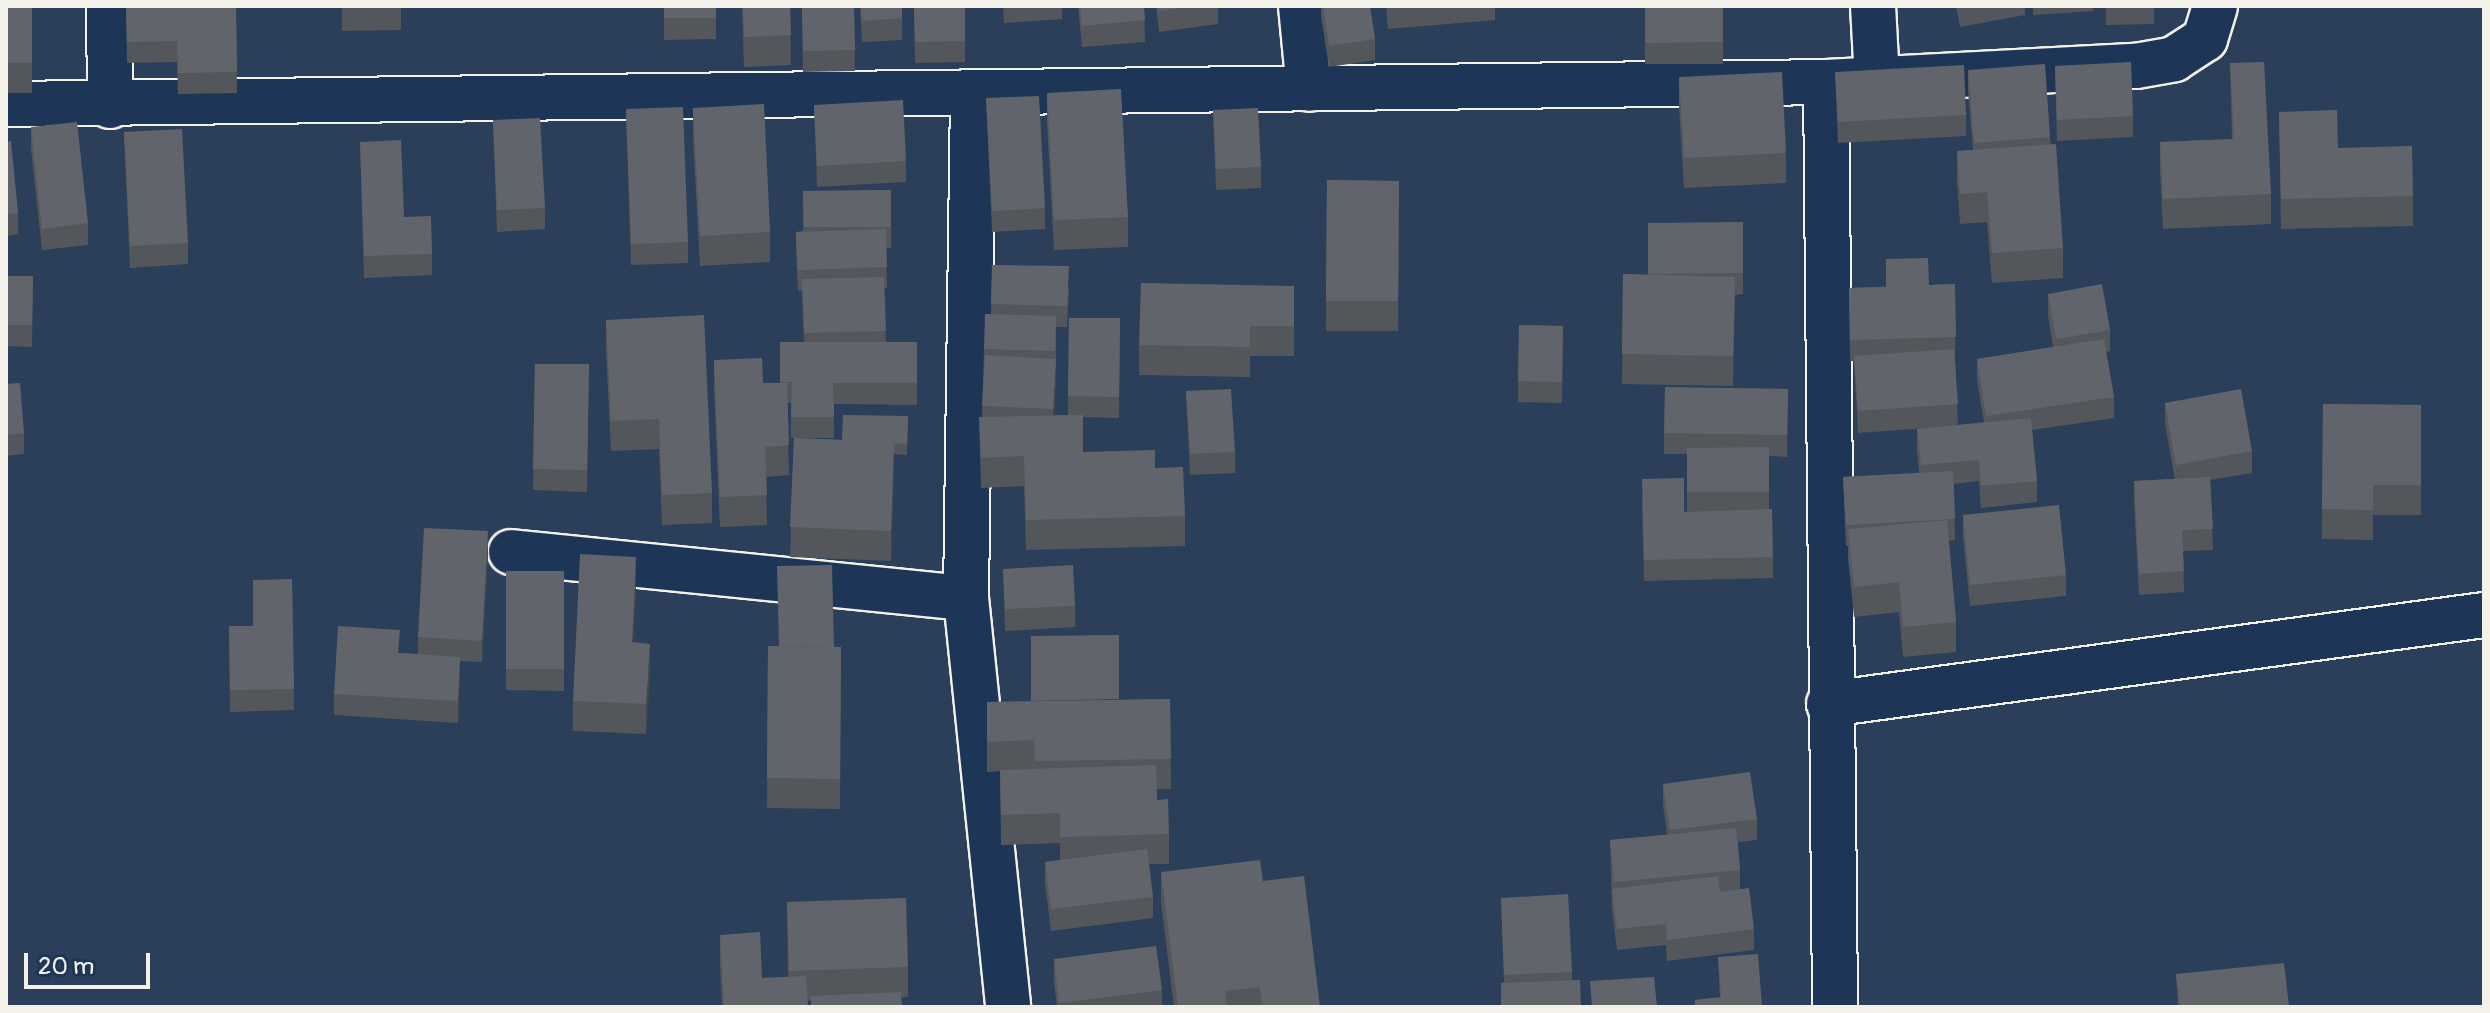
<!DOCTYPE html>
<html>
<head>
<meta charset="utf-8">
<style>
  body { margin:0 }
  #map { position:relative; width:2490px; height:1013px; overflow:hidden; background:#2b3f5b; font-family:Pangolin,sans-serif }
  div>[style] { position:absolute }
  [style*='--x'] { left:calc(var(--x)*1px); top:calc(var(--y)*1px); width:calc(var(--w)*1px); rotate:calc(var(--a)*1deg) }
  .roads { filter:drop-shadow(2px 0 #f4f1e8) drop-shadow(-2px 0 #f4f1e8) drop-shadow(0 2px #f4f1e8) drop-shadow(0 -2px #f4f1e8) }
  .minor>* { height:44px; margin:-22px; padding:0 22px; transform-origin:22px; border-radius:22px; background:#1d3557 }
  .wall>* { inset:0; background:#53575c }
  .shaded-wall>* { inset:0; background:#44474b }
  .building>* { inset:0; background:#61656b }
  span { translate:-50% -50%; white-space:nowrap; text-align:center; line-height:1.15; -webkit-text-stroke:8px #1d3557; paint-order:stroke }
  .frame { position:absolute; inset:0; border:8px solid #f4f1e8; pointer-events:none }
  .scale { position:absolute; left:24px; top:953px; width:126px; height:36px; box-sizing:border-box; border:4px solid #f4f1e8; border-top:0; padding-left:10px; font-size:24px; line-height:28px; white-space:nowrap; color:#f4f1e8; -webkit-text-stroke:6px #1d3557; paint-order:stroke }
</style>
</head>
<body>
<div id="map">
  <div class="roads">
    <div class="minor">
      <div style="--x:109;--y:6;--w:100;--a:89.4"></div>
      <div style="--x:1301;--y:6;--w:83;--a:84.5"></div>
      <div style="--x:1873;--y:6;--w:73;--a:86.9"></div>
      <div style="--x:1826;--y:82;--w:925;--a:89.44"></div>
      <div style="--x:973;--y:94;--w:504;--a:90.8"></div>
      <div style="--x:966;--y:598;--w:411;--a:84.1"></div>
      <div style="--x:6;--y:104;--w:1820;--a:-0.69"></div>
      <div style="--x:1826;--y:82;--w:310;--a:-3"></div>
      <div style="--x:2136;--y:66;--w:39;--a:-10"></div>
      <div style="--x:2174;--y:59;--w:37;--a:-33"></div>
      <div style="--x:2205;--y:39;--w:34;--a:-73"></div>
      <div style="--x:511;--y:552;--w:457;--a:5.8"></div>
      <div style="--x:1829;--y:704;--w:661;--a:-7.74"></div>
    </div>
  </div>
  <div class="wall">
    <div style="clip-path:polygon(6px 6px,32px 6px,32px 93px,6px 93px)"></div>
    <div style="clip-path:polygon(126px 6px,236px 6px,237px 93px,178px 94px,177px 62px,127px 63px)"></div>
    <div style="clip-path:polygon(342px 6px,401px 6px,401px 30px,342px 31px)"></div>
    <div style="clip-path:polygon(664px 6px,716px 6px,716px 39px,664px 40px)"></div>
    <div style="clip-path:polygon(742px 6px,790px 6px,791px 65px,744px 67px)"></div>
    <div style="clip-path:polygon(802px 6px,854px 6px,855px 71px,803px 72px)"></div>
    <div style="clip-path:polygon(860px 6px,902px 6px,902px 40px,862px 42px)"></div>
    <div style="clip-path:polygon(914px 6px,965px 6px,965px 62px,915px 63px)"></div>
    <div style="clip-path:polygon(1003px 6px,1062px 6px,1062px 19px,1004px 23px)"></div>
    <div style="clip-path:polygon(1078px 6px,1144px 6px,1145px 42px,1082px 47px)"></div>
    <div style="clip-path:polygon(1156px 6px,1218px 6px,1218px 24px,1159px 32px)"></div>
    <div style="clip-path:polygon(1321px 6px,1370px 6px,1375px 39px,1375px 60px,1329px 67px,1321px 16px)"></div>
    <div style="clip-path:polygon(1386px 6px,1495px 6px,1495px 20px,1388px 29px)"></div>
    <div style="clip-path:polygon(1645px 6px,1723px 6px,1723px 64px,1645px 64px)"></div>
    <div style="clip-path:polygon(1956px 6px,2025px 6px,2025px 15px,1960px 27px)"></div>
    <div style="clip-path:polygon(2033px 6px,2093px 6px,2093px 11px,2033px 15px)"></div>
    <div style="clip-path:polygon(2106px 6px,2186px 6px,2186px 7px,2154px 8px,2154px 24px,2106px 25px)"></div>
    <div style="clip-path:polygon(2230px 63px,2271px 194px,2271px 224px,2163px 229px,2160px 172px,2160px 142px,2232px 139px)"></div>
    <div style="clip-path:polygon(2055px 66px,2133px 116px,2133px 137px,2057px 141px)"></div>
    <div style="clip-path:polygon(1968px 70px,2050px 137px,2063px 248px,2063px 278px,1992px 283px,1987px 222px,1960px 224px,1957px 181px,1957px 151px,1973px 150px,1968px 91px)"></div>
    <div style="clip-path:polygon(1835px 72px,1966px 115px,1966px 136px,1838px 143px)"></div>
    <div style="clip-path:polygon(1679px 77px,1786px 153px,1786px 183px,1684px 188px,1679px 107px)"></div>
    <div style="clip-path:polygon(1047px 93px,1128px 217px,1128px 247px,1054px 250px,1047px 123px)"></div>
    <div style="clip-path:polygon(986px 98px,1045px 208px,1045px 229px,992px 232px)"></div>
    <div style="clip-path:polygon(814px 105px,906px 161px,906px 182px,817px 187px)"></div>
    <div style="clip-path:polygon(693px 108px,770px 232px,770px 262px,700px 266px,693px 138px)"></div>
    <div style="clip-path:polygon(626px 109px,688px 242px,688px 263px,631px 265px)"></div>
    <div style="clip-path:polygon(1213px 110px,1261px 167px,1261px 188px,1216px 190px)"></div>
    <div style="clip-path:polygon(2279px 112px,2338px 148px,2413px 196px,2413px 226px,2281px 229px)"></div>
    <div style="clip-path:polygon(493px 120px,545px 208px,545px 229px,497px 232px)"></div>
    <div style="clip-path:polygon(31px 127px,88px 223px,88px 245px,42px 250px,31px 149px)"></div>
    <div style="clip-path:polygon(124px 132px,188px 243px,188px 264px,130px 268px)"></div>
    <div style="clip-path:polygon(6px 142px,18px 213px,18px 234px,6px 236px)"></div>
    <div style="clip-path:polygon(360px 142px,404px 217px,432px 254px,432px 275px,364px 278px)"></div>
    <div style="clip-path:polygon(1327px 180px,1399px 181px,1398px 331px,1326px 331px)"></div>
    <div style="clip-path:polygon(891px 190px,891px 248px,886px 248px,887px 288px,884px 288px,886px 342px,917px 342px,917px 405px,834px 404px,834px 438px,798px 438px,842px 440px,908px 416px,907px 455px,894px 454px,891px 561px,790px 557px,794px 438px,791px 438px,791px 403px,787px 403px,789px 475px,766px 477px,767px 525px,720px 527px,714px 390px,714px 360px,763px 383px,780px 383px,780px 342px,804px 342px,802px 291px,798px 291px,796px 253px,796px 232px,803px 231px,803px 191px)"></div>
    <div style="clip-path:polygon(1743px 222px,1743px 294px,1735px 295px,1733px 386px,1622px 384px,1623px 274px,1648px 275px)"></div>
    <div style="clip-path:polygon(992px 265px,1069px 287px,1067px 327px,1056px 327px,1056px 381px,1054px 415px,1068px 415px,1069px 318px,1120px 318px,1119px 418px,1083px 417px,1083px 452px,1155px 468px,1185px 516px,1185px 546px,1026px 550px,1024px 486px,981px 488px,979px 417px,982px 417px,984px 349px,991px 314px)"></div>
    <div style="clip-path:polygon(6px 276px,33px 276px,32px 347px,6px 346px)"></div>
    <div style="clip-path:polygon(1955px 284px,1955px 359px,1958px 425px,1984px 422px,1977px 380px,1977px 359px,2053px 347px,2048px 315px,2048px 294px,2110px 330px,2110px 351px,2106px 352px,2114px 397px,2114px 418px,2032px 430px,2037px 481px,2037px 502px,1981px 508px,1979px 481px,1954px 484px,1955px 540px,1949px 541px,1956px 622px,1956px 652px,1903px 657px,1899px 612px,1854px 617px,1848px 559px,1848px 546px,1846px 546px,1843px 477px,1919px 473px,1917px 450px,1917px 429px,1928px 428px,1858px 433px,1854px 361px,1850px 361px,1849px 288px)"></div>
    <div style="clip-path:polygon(1294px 286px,1294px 356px,1250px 356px,1250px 377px,1139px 375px,1139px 345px)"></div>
    <div style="clip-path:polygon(606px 320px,712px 493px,712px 523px,662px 525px,659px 449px,611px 451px,606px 350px)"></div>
    <div style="clip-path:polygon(1519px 325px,1563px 326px,1562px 403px,1518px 402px)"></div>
    <div style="clip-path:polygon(535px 364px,589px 364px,587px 492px,533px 490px)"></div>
    <div style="clip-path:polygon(6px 384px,24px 433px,24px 454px,6px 456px)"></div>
    <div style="clip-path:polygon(1788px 389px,1787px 457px,1769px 456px,1769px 509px,1773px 557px,1773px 578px,1644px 581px,1642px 500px,1687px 512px,1687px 454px,1664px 454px,1664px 433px)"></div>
    <div style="clip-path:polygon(1186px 391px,1235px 452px,1235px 473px,1190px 475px)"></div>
    <div style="clip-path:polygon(2165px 403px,2252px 451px,2252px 473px,2210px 480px,2213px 550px,2183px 551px,2184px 592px,2139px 595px,2134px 502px,2134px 481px,2175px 479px,2165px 424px)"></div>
    <div style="clip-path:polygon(2323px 404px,2421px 405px,2421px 515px,2373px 515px,2373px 540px,2322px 539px)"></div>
    <div style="clip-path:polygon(1963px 515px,2066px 575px,2066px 596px,1970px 606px,1963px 537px)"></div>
    <div style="clip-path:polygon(488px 553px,482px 662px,460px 661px,458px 723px,334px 715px,334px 694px,400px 653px,418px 654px,418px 637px)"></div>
    <div style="clip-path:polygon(1003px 569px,1075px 606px,1075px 627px,1005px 631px)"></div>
    <div style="clip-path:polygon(506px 571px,564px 571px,564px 691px,506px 690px)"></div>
    <div style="clip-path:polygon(292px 579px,294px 710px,230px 712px,229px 626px,253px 626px)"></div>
    <div style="clip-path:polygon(636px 587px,633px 642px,650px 674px,646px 734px,573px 731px,573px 701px)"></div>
    <div style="clip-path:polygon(768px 646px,841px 647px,840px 809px,767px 808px)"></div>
    <div style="clip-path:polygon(1170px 699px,1171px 789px,1157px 789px,1157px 800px,1169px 834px,1169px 864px,1149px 864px,1153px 897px,1153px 918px,1051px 931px,1045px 883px,1045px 862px,1060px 860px,1060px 843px,1001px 845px,1000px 771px,987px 772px,987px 702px)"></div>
    <div style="clip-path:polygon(1663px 784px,1757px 819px,1757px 840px,1738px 842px,1740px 870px,1740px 889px,1754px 929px,1754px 950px,1667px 961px,1666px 945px,1617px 950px,1612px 910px,1610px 840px,1667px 835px,1663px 805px)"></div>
    <div style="clip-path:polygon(1161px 872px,1263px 881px,1320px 1007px,1174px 1007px,1161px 902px)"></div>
    <div style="clip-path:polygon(1501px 898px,1572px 972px,1572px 981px,1581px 1007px,1501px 1007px,1501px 983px,1504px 982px)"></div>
    <div style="clip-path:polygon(787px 902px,908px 967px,908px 997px,807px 1001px,808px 1007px,722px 1007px,720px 965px,720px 935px,762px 978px,788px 977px)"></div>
    <div style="clip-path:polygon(1718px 957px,1762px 1007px,1695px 1007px,1695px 1000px,1720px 998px)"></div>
    <div style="clip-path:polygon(1054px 959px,1162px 990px,1162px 1007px,1057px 1007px,1054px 981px)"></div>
    <div style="clip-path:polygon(2176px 974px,2289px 1007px,2178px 1007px)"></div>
  </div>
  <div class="shaded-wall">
    <div style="clip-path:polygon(1056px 359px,1056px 381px,1053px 430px,1053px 409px)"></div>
    <div style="clip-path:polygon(894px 442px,894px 472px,891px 561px,891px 531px)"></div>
    <div style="clip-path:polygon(488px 531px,488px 553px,482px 662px,482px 641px)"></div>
    <div style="clip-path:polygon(636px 557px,636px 587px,632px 672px,632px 642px)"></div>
    <div style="clip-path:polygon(650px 644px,650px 674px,646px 734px,646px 704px)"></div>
    <div style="clip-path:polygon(460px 657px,460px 678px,458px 723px,458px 701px)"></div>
  </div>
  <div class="building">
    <div style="clip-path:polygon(6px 6px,32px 6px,32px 63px,6px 63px)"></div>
    <div style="clip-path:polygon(126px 6px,236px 6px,237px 72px,178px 73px,177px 41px,127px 42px)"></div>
    <div style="clip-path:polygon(664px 6px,716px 6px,716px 18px,664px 18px)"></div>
    <div style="clip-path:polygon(743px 6px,790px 6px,791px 35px,744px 37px)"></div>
    <div style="clip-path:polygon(802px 6px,854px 6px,855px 50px,803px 51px)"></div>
    <div style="clip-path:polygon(861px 6px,902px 6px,902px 18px,862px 21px)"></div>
    <div style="clip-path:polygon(914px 6px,965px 6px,965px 41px,915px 42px)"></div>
    <div style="clip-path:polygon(1080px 6px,1144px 6px,1145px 20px,1082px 26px)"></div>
    <div style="clip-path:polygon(1158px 6px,1196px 6px,1159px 11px)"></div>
    <div style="clip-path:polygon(1323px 6px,1370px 6px,1375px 39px,1329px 46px)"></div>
    <div style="clip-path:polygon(1645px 6px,1723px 6px,1723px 42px,1645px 43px)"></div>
    <div style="clip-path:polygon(2131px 62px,2133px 116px,2057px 120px,2055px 66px)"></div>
    <div style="clip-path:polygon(2264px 62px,2271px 194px,2163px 199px,2160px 142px,2234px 139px,2230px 63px)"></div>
    <div style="clip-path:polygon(2045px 64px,2050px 137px,1974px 143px,1968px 70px)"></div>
    <div style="clip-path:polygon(1964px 65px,1966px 115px,1838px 122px,1835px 72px)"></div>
    <div style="clip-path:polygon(1782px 72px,1786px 153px,1684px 158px,1679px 77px)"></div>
    <div style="clip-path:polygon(1121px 89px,1128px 217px,1054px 220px,1047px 93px)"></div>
    <div style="clip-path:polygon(1039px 96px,1045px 208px,992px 211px,986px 98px)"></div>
    <div style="clip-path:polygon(903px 100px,906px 161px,817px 166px,814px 105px)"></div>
    <div style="clip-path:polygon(764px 104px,770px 232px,700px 236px,693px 108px)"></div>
    <div style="clip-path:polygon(683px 107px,688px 242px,631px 244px,626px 109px)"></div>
    <div style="clip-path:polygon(1258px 108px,1261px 167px,1216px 169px,1213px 110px)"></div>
    <div style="clip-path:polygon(2337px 110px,2338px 148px,2412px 146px,2413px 196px,2281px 199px,2279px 112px)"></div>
    <div style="clip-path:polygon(540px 118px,545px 208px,497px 210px,493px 120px)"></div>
    <div style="clip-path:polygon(77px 122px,88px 223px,42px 229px,31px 127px)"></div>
    <div style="clip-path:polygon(182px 129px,188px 243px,130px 246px,124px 132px)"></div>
    <div style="clip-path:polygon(401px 140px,404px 217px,431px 216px,432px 254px,364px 256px,360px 142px)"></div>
    <div style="clip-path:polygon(11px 141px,18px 213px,6px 214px,6px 142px)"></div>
    <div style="clip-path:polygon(2056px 144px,2063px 248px,1992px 253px,1987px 192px,1960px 194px,1957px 151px)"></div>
    <div style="clip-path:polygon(1327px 180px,1399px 181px,1398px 301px,1326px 301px)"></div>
    <div style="clip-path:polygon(891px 190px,891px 227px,804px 227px,803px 191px)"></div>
    <div style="clip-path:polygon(1743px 222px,1743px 273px,1648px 274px,1648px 223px)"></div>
    <div style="clip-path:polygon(886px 229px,887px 267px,798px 270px,796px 232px)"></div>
    <div style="clip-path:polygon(1928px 258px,1929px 285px,1955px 284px,1956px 337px,1850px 340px,1849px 288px,1886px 287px,1886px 259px)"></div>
    <div style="clip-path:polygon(992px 265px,1069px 266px,1067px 306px,991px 304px)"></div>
    <div style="clip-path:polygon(1623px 274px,1735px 277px,1733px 356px,1622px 354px)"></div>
    <div style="clip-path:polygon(6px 276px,33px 276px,32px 325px,6px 325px)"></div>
    <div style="clip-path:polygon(884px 277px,886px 331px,804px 333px,802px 279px)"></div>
    <div style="clip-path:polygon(1141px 283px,1294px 286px,1294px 326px,1250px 326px,1250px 347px,1139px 345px)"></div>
    <div style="clip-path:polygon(2102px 284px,2110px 330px,2056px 339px,2048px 294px)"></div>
    <div style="clip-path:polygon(985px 314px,1056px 316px,1055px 351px,984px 349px)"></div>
    <div style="clip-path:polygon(704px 315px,712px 493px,662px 495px,659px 419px,611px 421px,606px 320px)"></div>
    <div style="clip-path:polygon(1069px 318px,1120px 318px,1119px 397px,1068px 396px)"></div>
    <div style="clip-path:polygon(1519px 325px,1563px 326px,1562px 382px,1518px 381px)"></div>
    <div style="clip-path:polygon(2104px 339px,2114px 397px,1986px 416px,1977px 359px)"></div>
    <div style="clip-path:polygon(780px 342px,917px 342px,917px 383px,833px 383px,834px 417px,791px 417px,792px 382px,780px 382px)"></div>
    <div style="clip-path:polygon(1954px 349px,1958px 404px,1858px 411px,1854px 356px)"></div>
    <div style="clip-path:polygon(985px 355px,1056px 359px,1053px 409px,982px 406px)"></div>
    <div style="clip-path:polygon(762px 358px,763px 383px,787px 383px,789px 445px,765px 447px,767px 495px,720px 497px,714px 360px)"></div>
    <div style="clip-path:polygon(535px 364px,589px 364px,587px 470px,533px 469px)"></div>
    <div style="clip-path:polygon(20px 383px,24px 433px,6px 435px,6px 384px)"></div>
    <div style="clip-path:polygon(1665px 387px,1788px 389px,1787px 435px,1664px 433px)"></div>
    <div style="clip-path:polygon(1231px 389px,1235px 452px,1190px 454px,1186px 391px)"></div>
    <div style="clip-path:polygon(2241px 389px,2252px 451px,2176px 465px,2165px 403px)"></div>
    <div style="clip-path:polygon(2323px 404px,2421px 405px,2421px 485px,2373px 485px,2373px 510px,2322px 509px)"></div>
    <div style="clip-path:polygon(843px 415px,908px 416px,907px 444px,842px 440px)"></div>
    <div style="clip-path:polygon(1083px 415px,1083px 452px,1155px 450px,1155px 468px,1183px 467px,1185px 516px,1026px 520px,1024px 456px,981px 458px,979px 417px)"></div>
    <div style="clip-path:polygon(2031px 418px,2037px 481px,1981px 486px,1979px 460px,1921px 465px,1917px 429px)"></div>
    <div style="clip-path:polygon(794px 438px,894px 442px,891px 531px,790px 527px)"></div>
    <div style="clip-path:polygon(1769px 447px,1769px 492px,1687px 492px,1687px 448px)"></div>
    <div style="clip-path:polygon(1953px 471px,1955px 519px,1846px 525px,1843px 477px)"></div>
    <div style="clip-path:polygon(2210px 477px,2213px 529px,2182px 530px,2184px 571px,2139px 574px,2134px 481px)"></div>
    <div style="clip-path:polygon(1684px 478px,1684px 512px,1772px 509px,1773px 557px,1644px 560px,1642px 479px)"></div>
    <div style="clip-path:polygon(2059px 505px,2066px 575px,1970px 585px,1963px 515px)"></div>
    <div style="clip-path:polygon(1947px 520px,1956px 622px,1903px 627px,1899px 582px,1854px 587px,1848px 529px)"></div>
    <div style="clip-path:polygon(424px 528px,488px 531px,482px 641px,418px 637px)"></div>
    <div style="clip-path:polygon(580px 554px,636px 557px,632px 642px,650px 644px,646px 704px,573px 701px)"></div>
    <div style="clip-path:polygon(832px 565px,834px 647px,779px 646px,777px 566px)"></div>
    <div style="clip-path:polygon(1073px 565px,1075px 606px,1005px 609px,1003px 569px)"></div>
    <div style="clip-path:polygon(506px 571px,564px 571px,564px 669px,506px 669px)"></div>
    <div style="clip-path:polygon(292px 579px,294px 689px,230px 690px,229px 626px,253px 626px,253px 580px)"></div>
    <div style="clip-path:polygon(338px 626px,400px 630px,398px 653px,460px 657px,458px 701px,334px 694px)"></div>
    <div style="clip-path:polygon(1119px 635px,1119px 699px,1031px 701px,1031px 636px)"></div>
    <div style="clip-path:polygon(768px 646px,841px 647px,840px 779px,767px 778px)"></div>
    <div style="clip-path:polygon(1170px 699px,1171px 759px,1035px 761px,1034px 740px,987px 742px,987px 702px)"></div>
    <div style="clip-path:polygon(1156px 765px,1157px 800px,1168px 799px,1169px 834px,1060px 837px,1060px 813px,1001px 815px,1000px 770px)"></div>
    <div style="clip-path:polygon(1750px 772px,1757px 819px,1670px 830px,1663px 784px)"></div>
    <div style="clip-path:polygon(1736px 828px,1740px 870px,1614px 882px,1610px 840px)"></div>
    <div style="clip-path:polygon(1147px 849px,1153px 897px,1051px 909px,1045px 862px)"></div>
    <div style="clip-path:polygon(1260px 860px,1263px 881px,1304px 876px,1320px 1007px,1262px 1007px,1260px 987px,1225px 991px,1227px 1007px,1178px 1007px,1161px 872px)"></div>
    <div style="clip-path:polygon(1718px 876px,1720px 892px,1749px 888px,1754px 929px,1667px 940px,1666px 924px,1617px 929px,1612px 889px)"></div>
    <div style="clip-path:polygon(1568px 894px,1572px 972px,1504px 975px,1501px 898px)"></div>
    <div style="clip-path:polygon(906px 898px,908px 967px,789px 971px,787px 902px)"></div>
    <div style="clip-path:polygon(760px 932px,762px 978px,806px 976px,808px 1007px,724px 1007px,720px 935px)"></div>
    <div style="clip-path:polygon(1156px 946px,1162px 990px,1059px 1003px,1054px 959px)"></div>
    <div style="clip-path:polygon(1758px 954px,1762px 1007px,1695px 1007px,1695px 1000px,1721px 997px,1718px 957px)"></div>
    <div style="clip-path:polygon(2284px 963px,2289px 1007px,2180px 1007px,2176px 974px)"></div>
    <div style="clip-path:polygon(1654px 977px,1657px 1007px,1592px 1007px,1590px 981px)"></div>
    <div style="clip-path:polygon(1580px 980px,1581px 1007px,1501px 1007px,1501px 983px)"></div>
    <div style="clip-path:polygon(901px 992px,902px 1007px,811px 1007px,811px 996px)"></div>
  </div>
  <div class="frame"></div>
  <div class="scale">20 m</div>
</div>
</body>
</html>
